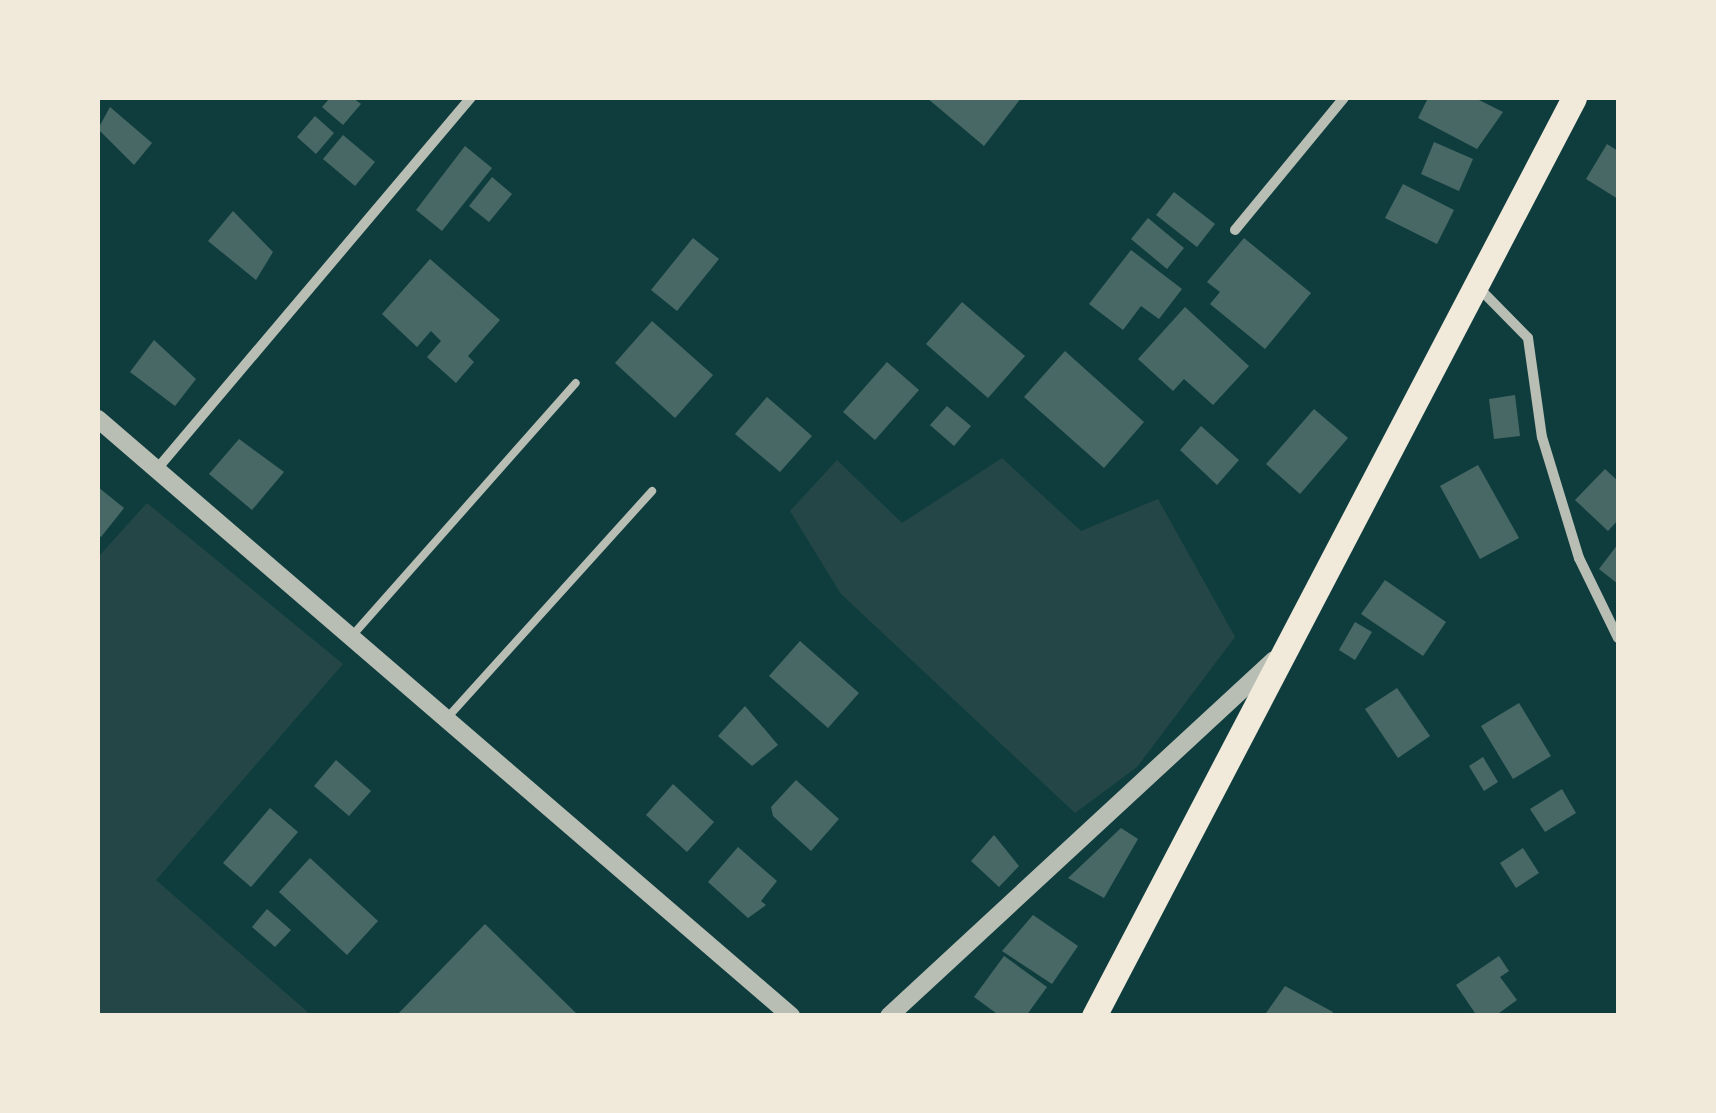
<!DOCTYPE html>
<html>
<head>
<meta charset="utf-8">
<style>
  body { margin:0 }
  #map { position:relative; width:1716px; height:1113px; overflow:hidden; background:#0f3d3e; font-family:"Noto Serif",serif }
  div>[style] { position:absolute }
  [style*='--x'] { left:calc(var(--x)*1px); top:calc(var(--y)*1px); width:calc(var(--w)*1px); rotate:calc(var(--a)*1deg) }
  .green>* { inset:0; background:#244646 }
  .building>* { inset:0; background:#486865 }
  .service>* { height:8px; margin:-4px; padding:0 4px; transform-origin:4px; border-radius:4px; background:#b8beb3 }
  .minor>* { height:10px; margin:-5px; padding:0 5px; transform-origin:5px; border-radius:5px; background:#b8beb3 }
  .tertiary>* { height:18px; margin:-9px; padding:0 9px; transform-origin:9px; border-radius:9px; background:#b8beb3 }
  .primary>* { height:25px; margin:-12.5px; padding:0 12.5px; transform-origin:12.5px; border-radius:12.5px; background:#f1e9da }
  span { translate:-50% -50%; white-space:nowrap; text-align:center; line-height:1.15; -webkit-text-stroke:9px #f1e9da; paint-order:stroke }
  .frame { position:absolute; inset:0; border:100px solid #f1e9da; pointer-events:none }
</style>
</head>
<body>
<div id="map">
  <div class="green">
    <div style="clip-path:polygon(1002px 458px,1081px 531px,1158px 499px,1235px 637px,1137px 767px,1075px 813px,841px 594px,790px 511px,837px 460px,902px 523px)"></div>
    <div style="clip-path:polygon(147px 503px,343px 664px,156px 880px,311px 1015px,98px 1015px,98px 557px)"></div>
  </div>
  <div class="building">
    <div style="clip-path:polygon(330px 98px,353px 98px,361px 104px,343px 125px,322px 107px)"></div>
    <div style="clip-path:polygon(927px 98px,1021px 98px,984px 146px)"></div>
    <div style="clip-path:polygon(1428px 98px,1475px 98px,1503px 112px,1477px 149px,1418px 118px)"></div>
    <div style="clip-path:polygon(110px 107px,152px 143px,134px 165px,98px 129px)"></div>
    <div style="clip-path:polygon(315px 116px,334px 133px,316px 154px,297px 137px)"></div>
    <div style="clip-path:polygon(343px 135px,375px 162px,355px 186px,323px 159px)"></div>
    <div style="clip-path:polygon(1434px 142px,1473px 159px,1459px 191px,1421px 174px)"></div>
    <div style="clip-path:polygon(1607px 144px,1618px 151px,1618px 199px,1586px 179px)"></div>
    <div style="clip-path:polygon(465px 146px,492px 168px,442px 231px,416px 210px)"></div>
    <div style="clip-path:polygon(492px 177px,512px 194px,489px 222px,469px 206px)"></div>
    <div style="clip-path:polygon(1403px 184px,1454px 210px,1437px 244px,1385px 218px)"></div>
    <div style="clip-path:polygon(1174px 192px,1215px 224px,1197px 247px,1156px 215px)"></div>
    <div style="clip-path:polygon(233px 211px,273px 252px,256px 280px,208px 241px)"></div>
    <div style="clip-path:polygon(1148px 218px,1184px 248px,1167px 269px,1131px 239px)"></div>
    <div style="clip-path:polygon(693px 238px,719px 259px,677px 311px,651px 290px)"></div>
    <div style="clip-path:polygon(1244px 238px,1311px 293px,1265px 349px,1210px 304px,1220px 292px,1207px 282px)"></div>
    <div style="clip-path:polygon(1131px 250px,1182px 289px,1159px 319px,1141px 306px,1123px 330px,1089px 304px)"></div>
    <div style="clip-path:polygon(430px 259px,500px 320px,468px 356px,474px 362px,456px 383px,427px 357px,441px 341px,431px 331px,417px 347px,382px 314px)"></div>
    <div style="clip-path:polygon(962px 302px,1025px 356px,988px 398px,926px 344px)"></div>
    <div style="clip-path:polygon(1185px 307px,1249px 366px,1213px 405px,1184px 379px,1173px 391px,1138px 359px)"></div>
    <div style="clip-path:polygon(652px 321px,713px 375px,675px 418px,615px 363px)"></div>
    <div style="clip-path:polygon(154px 340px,196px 379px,175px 406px,130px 372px)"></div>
    <div style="clip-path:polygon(1065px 351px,1144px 422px,1104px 468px,1024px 397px)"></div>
    <div style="clip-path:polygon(887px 362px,919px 390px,875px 440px,843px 412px)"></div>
    <div style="clip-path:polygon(1515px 395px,1520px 436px,1494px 439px,1489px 399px)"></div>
    <div style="clip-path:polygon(767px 397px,812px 436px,780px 472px,735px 434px)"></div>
    <div style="clip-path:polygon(947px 406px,971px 426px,954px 446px,930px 425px)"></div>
    <div style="clip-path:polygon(1314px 409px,1348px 438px,1300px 494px,1266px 464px)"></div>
    <div style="clip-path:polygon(1201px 426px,1239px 460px,1217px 485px,1180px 450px)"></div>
    <div style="clip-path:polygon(239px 439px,284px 472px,252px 510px,209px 474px)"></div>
    <div style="clip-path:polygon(1478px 465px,1519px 538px,1480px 559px,1440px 486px)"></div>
    <div style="clip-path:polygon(1605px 469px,1618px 481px,1618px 520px,1608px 531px,1575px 500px)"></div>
    <div style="clip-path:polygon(98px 487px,124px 508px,101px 537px,98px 535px)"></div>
    <div style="clip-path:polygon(1618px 544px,1618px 584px,1599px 569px)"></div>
    <div style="clip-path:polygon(1385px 580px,1446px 622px,1423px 656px,1361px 614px)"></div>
    <div style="clip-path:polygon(1355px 622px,1372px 632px,1355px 660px,1339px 650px)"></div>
    <div style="clip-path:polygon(800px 641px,859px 693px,828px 728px,769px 676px)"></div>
    <div style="clip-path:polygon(1397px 688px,1430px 736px,1398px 758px,1365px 709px)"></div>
    <div style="clip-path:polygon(1519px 703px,1551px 756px,1513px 779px,1481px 726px)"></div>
    <div style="clip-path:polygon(745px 706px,778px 745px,752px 766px,718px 736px)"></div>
    <div style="clip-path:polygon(1483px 757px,1498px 782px,1484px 791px,1469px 766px)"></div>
    <div style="clip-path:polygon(336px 760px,371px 791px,349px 816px,314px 786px)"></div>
    <div style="clip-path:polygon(796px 780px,839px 819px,811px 851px,773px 816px,771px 807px)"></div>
    <div style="clip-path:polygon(673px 784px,714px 822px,687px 852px,646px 815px)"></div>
    <div style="clip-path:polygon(1562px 789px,1576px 813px,1545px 832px,1530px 809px)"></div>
    <div style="clip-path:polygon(270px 808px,298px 832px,251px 887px,223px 863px)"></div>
    <div style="clip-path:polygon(1121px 828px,1138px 839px,1104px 898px,1068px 878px)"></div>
    <div style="clip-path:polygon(994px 835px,1019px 866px,999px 887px,971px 861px)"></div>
    <div style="clip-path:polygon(738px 847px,777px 881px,761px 901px,766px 905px,748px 918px,708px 882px)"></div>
    <div style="clip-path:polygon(1523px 848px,1539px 873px,1516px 888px,1500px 863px)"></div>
    <div style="clip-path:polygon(310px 858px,378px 921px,347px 955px,279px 892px)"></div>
    <div style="clip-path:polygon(267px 909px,291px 930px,275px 947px,252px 927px)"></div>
    <div style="clip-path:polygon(1033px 915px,1078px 946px,1052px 984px,1002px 951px)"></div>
    <div style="clip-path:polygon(485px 924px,579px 1016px,396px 1016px)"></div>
    <div style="clip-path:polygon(1004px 956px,1047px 987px,1026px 1016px,1000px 1016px,974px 997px)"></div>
    <div style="clip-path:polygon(1499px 956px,1509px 971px,1500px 977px,1517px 1000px,1495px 1016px,1477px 1016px,1456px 985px)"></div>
    <div style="clip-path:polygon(1285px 986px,1333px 1012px,1331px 1016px,1264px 1016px)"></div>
  </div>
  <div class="service">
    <div style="--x:351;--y:637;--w:339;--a:-48.5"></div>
    <div style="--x:447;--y:718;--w:306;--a:-47.9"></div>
  </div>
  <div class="minor">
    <div style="--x:1235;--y:230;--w:171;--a:-50.5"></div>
    <div style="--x:1476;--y:285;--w:74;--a:45.5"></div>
    <div style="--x:1528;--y:338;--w:100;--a:82"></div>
    <div style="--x:1542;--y:437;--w:127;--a:73"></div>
    <div style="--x:1579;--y:558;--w:89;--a:64"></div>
    <div style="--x:157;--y:469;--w:486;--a:-49.8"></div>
  </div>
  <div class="tertiary">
    <div style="--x:98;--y:419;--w:915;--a:40.74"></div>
    <div style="--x:889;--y:1016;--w:524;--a:-42.76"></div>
  </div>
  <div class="primary">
    <div style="--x:1094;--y:1016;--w:1036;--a:-62.4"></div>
  </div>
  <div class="frame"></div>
</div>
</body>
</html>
